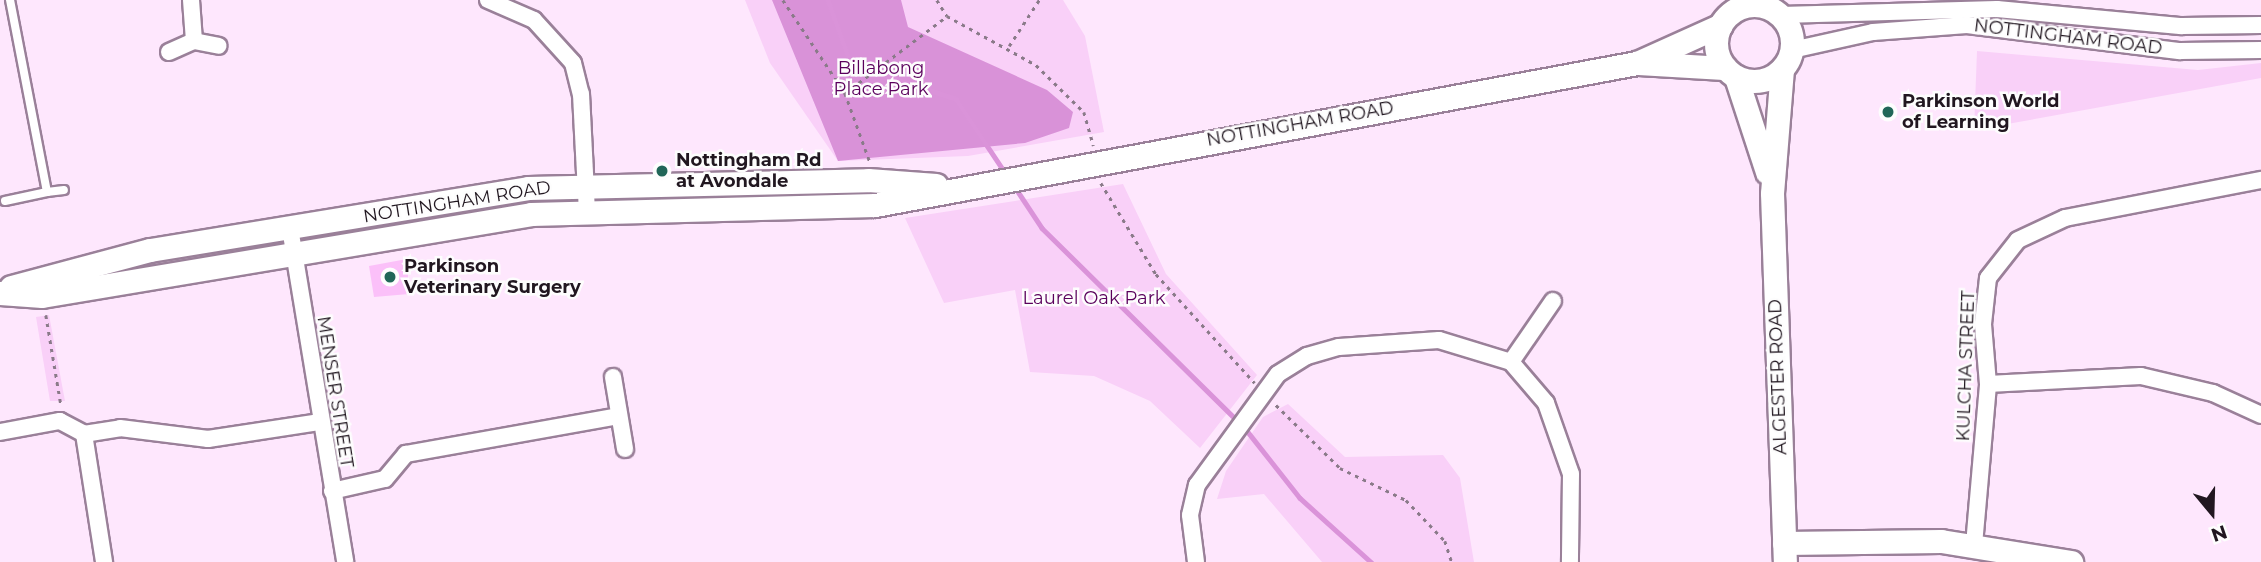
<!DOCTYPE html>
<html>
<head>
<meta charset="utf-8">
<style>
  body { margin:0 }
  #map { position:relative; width:2261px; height:562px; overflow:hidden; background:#fee7fd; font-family:Montserrat,sans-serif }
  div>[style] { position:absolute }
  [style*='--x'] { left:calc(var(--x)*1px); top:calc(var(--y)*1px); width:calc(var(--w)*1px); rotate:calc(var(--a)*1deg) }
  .green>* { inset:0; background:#f9d0f8 }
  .forest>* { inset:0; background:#d992d8 }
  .stream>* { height:4.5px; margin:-2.25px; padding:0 2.25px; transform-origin:2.25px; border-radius:2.25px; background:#da93d9 }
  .building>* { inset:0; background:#fbc0f9 }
  .path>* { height:2.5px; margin-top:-1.25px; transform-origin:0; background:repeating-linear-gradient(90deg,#8a7a89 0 3.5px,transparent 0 8.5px) }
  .roads { filter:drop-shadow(2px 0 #9a8099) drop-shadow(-2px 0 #9a8099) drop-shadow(0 2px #9a8099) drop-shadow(0 -2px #9a8099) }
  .lane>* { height:8px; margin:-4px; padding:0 4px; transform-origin:4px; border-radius:4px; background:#fff }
  .street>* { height:16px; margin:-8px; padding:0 8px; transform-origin:8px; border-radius:8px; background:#fff }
  .secondary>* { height:23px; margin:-11.5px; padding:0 11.5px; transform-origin:11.5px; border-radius:11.5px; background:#fff }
  .secondary>.ring { margin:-11.5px; padding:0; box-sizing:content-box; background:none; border:23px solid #fff; border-radius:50% }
  .dots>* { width:19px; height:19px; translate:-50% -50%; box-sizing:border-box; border:4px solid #fdfdfd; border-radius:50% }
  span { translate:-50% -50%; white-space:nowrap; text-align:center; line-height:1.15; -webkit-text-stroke:5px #fdfdfd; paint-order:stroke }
  .street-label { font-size:18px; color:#211720 }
  .park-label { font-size:18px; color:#5a005c }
  .poi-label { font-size:18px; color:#211720; font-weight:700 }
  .left { translate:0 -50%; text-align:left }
  .north { position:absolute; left:2177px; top:478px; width:70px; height:70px; -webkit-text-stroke:5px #fdfdfd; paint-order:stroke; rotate:161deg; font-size:19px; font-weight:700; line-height:28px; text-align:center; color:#211720 }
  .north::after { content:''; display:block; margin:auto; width:24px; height:32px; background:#211720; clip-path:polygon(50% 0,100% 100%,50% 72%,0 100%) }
</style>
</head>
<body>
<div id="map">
  <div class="green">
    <div style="clip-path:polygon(745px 0,1063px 0,1085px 36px,1104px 132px,968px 156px,838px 161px,770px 63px)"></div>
    <div style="clip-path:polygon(1977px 51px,2198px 70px,2261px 63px,2261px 78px,1974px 130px)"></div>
    <div style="clip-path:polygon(1123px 184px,1166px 274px,1257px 375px,1200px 448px,1150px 401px,1094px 376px,1030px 372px,1015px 290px,944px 303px,905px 218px)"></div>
    <div style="clip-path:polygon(49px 315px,65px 401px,50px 401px,36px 317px)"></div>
    <div style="clip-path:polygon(1288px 404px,1345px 457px,1443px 455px,1460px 478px,1474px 562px,1322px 562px,1264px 494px,1217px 499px,1226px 471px,1263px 417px)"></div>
  </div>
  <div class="forest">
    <div style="clip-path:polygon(772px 0,901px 0,908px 27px,1047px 90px,1073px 112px,1069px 128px,1025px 143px,838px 161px)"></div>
  </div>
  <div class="stream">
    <div style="--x:828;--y:0;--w:68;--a:70.2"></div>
    <div style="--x:851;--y:64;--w:111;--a:18.4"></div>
    <div style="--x:956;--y:99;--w:90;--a:56.3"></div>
    <div style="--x:1015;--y:187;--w:49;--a:56.6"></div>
    <div style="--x:1042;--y:228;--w:275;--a:44.6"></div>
    <div style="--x:1244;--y:427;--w:90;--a:51.7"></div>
    <div style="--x:1300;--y:498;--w:96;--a:42"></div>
  </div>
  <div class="building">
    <div style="clip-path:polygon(407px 259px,409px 294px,374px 297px,369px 266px)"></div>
  </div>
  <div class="path">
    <div style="--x:783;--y:0;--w:112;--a:56.3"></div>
    <div style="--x:845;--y:93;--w:73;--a:70.1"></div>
    <div style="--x:937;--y:0;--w:19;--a:58"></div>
    <div style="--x:947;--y:16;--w:102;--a:28.8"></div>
    <div style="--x:1036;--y:65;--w:67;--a:44.4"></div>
    <div style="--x:1084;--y:112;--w:35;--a:74"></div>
    <div style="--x:1009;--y:46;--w:55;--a:-56.9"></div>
    <div style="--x:845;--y:93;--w:128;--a:-37"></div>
    <div style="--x:1101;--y:183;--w:106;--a:58.9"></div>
    <div style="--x:1156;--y:274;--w:147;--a:47.8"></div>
    <div style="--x:46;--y:315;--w:91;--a:80.5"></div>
    <div style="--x:1276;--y:405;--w:90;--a:44.5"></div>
    <div style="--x:1340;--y:468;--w:73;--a:25.9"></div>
    <div style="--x:1406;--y:500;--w:57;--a:46.4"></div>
    <div style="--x:1445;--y:541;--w:22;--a:72"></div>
  </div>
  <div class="roads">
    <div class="lane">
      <div style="--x:47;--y:192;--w:17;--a:-7"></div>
      <div style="--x:5;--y:201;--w:43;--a:-12.1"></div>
      <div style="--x:47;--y:192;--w:196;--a:-100.9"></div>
    </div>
    <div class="street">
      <div style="--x:191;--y:0;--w:41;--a:85.8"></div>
      <div style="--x:488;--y:0;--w:50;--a:23.5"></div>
      <div style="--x:534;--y:20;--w:58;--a:47.8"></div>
      <div style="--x:573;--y:63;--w:32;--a:76"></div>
      <div style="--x:581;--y:94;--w:117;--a:87.1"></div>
      <div style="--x:1781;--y:15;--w:216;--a:-1.6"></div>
      <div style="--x:1997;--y:9;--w:186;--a:5.3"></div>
      <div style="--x:2182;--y:26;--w:79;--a:-0.7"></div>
      <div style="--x:1792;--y:50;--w:83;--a:-12.5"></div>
      <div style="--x:1873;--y:32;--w:94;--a:-4.3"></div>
      <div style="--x:1967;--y:25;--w:215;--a:7"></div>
      <div style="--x:2180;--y:51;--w:81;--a:-0.7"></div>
      <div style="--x:169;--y:52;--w:27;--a:-24"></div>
      <div style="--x:194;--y:41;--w:25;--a:11"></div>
      <div style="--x:290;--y:228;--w:338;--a:80.6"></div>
      <div style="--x:1511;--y:362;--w:74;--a:-55.5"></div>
      <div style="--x:613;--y:377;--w:73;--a:80.5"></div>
      <div style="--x:1988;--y:384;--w:153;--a:-3"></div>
      <div style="--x:2141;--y:376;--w:74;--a:13.3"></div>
      <div style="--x:2213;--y:393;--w:53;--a:24.6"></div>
      <div style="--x:0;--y:432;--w:61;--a:-10.4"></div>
      <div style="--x:60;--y:421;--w:27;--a:28"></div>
      <div style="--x:84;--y:434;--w:36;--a:-9"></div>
      <div style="--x:120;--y:428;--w:89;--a:7.1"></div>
      <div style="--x:208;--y:439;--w:112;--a:-8.7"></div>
      <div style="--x:84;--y:434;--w:130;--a:81.1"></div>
      <div style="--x:332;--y:491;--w:54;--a:-12.8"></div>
      <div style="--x:385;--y:479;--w:33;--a:-50"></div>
      <div style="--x:406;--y:454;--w:216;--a:-10.1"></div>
      <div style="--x:1974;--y:545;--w:162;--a:-85"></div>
      <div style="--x:1988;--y:384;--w:60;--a:-94.8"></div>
      <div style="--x:1983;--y:324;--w:46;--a:-83.8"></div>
      <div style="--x:1988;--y:278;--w:48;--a:-51.7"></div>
      <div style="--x:2018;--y:240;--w:52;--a:-25.1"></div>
      <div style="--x:2065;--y:218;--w:200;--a:-11"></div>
      <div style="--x:1196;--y:562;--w:47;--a:-97.3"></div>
      <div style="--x:1190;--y:515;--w:31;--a:-77"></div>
      <div style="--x:1197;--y:485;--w:137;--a:-53.9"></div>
      <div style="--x:1278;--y:374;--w:34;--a:-32"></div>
      <div style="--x:1307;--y:356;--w:33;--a:-16"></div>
      <div style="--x:1339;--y:347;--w:100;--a:-4"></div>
      <div style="--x:1439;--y:340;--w:75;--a:17"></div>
      <div style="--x:1511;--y:362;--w:54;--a:49.5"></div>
      <div style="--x:1546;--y:403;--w:75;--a:70.6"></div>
      <div style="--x:1571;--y:474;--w:88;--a:90.7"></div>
    </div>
    <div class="secondary">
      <div class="ring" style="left:1716px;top:5px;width:53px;height:53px"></div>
      <div style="--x:1637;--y:63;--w:92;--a:-24.3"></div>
      <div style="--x:1782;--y:69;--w:124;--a:94.6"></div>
      <div style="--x:1772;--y:193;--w:369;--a:88"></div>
      <div style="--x:1736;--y:77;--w:100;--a:71.9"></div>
      <div style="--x:11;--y:287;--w:144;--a:-14.9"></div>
      <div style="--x:150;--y:250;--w:383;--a:-9.3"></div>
      <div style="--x:528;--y:188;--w:340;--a:-1.3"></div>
      <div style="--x:868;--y:180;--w:68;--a:4.2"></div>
      <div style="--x:0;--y:293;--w:42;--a:4.1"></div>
      <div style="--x:42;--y:296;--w:496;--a:-9.5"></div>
      <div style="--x:531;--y:214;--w:344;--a:-1.5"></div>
      <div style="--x:875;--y:205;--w:775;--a:-10.56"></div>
      <div style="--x:1637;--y:63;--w:88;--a:3.3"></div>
      <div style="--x:1784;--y:543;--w:157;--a:-0.7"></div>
      <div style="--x:1941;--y:541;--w:132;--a:9.2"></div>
    </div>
  </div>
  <div class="dots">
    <div style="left:1888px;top:112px;background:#216658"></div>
    <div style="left:662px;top:171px;background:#216658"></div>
    <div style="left:390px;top:277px;background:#216658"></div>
  </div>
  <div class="street-label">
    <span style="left:2068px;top:37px;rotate:7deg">NOTTINGHAM ROAD</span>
    <span style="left:1300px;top:124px;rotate:-10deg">NOTTINGHAM ROAD</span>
    <span style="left:457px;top:202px;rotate:-9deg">NOTTINGHAM ROAD</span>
    <span style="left:1966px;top:366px;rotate:-88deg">KULCHA STREET</span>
    <span style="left:1778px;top:377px;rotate:-92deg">ALGESTER ROAD</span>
    <span style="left:335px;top:392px;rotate:81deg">MENSER STREET</span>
  </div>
  <div class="park-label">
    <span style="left:881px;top:79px">Billabong<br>Place Park</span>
    <span style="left:1094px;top:298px">Laurel Oak Park</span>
  </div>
  <div class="poi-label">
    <span class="left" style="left:1902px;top:112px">Parkinson World<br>of Learning</span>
    <span class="left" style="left:676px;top:171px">Nottingham Rd<br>at Avondale</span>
    <span class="left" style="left:404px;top:277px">Parkinson<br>Veterinary Surgery</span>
  </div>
  <div class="north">N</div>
</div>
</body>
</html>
